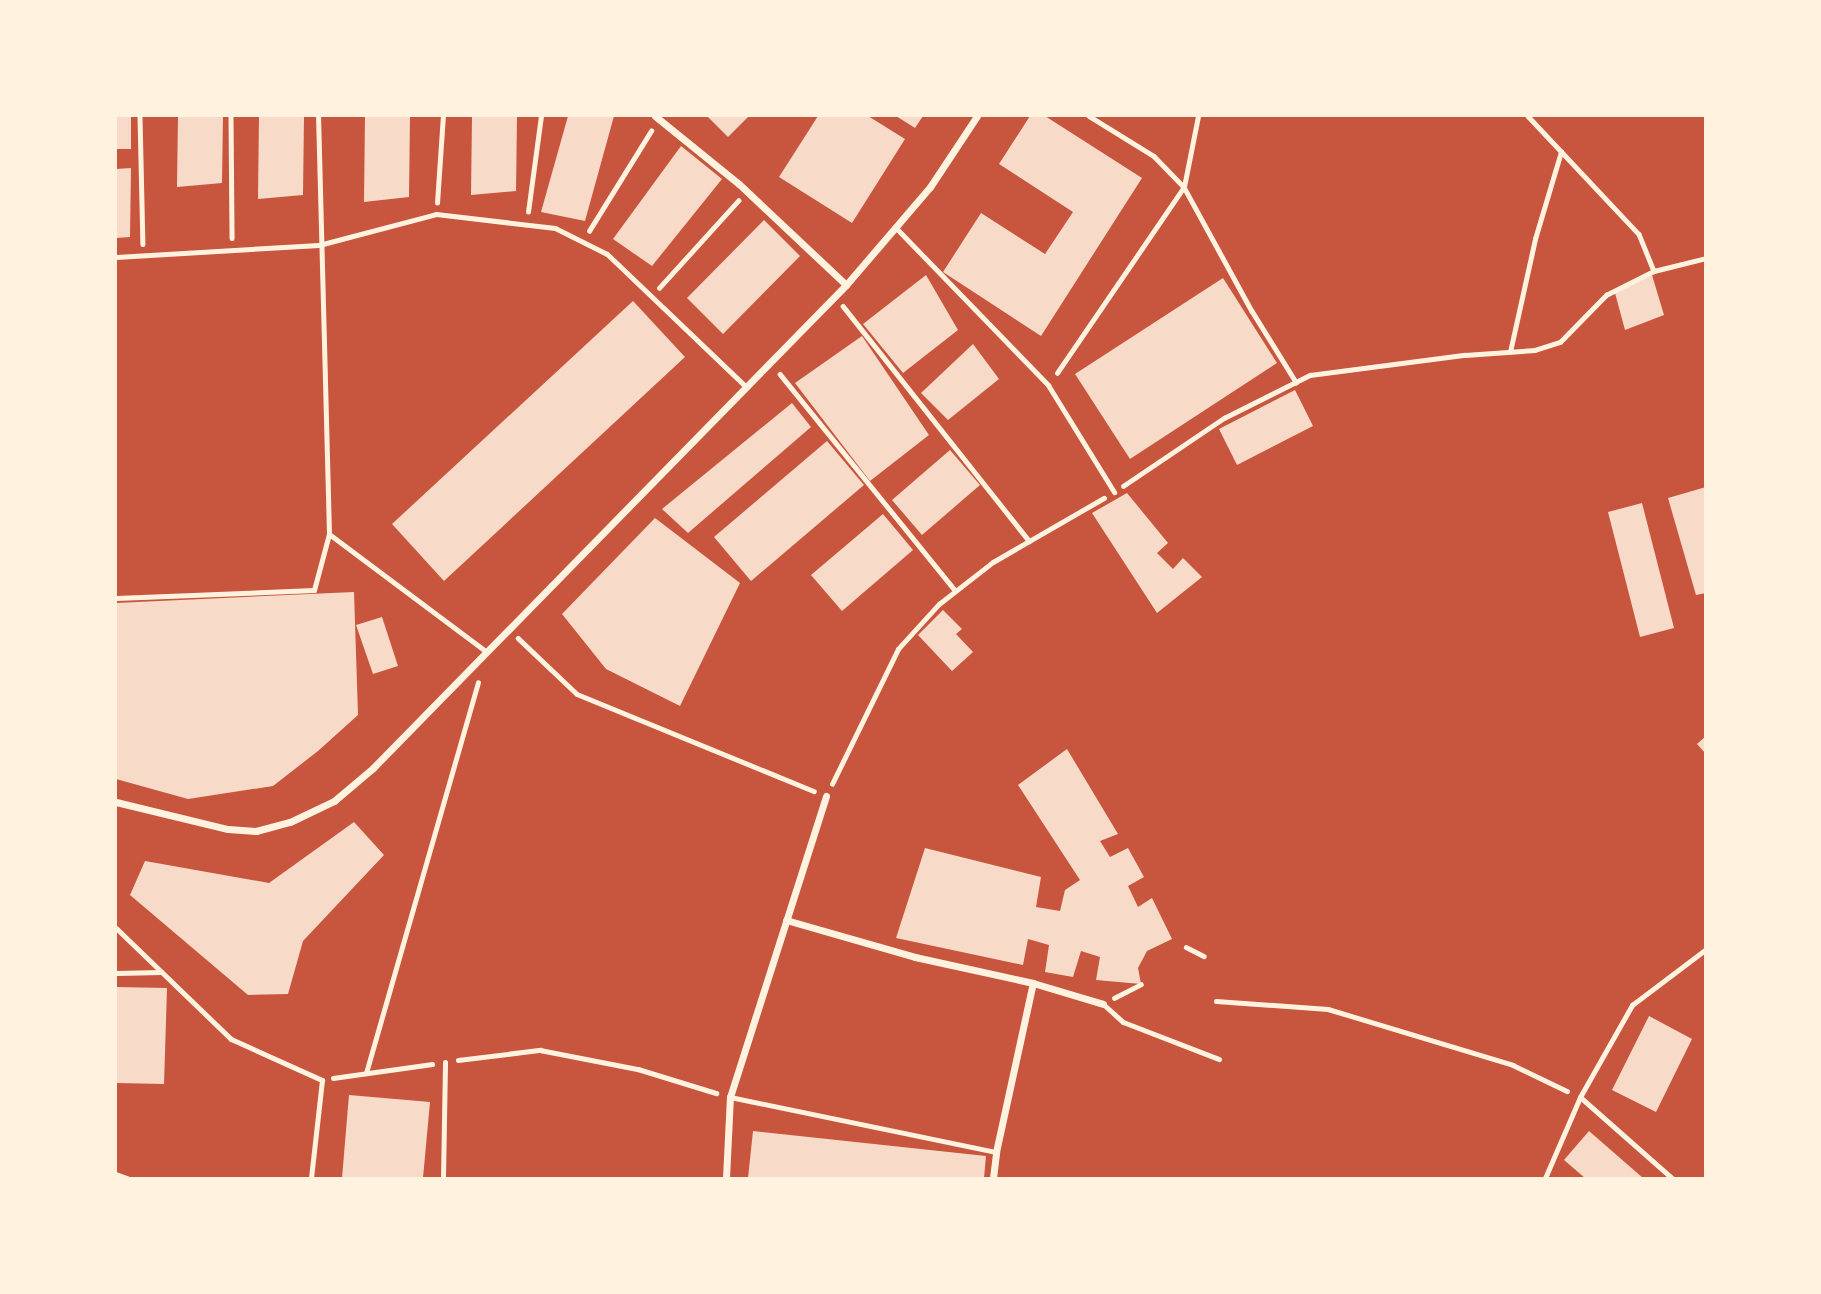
<!DOCTYPE html>
<html>
<head>
<meta charset="utf-8">
<style>
  body { margin:0 }
  #map { position:relative; width:1821px; height:1294px; overflow:hidden; background:#c8553d; font-family:"Noto Sans",sans-serif }
  div>[style] { position:absolute }
  [style*='--x'] { left:calc(var(--x)*1px); top:calc(var(--y)*1px); width:calc(var(--w)*1px); rotate:calc(var(--a)*1deg) }
  .building>* { inset:0; background:#f7dbc8 }
  .path>* { height:4.5px; margin:-2.25px; padding:0 2.25px; transform-origin:2.25px; border-radius:2.25px; background:#fff3e0 }
  .service>* { height:5px; margin:-2.5px; padding:0 2.5px; transform-origin:2.5px; border-radius:2.5px; background:#fff3e0 }
  .minor>* { height:7px; margin:-3.5px; padding:0 3.5px; transform-origin:3.5px; border-radius:3.5px; background:#fff3e0 }
  span { translate:-50% -50%; white-space:nowrap; text-align:center; line-height:1.15; -webkit-text-stroke:5px #fff3e0; paint-order:stroke }
  .frame { position:absolute; inset:0; border:117px solid #fff3e0; pointer-events:none }
</style>
</head>
<body>
<div id="map">
  <div class="building">
    <div style="clip-path:polygon(116px 116px,131px 116px,131px 149px,116px 149px)"></div>
    <div style="clip-path:polygon(178px 116px,223px 116px,222px 183px,177px 187px)"></div>
    <div style="clip-path:polygon(259px 116px,304px 116px,303px 195px,258px 199px)"></div>
    <div style="clip-path:polygon(365px 116px,410px 116px,409px 197px,364px 202px)"></div>
    <div style="clip-path:polygon(472px 116px,517px 116px,516px 191px,471px 195px)"></div>
    <div style="clip-path:polygon(568px 116px,614px 116px,585px 221px,541px 212px)"></div>
    <div style="clip-path:polygon(707px 116px,749px 116px,728px 137px)"></div>
    <div style="clip-path:polygon(818px 116px,868px 116px,905px 139px,852px 223px,779px 177px)"></div>
    <div style="clip-path:polygon(896px 116px,923px 116px,915px 128px)"></div>
    <div style="clip-path:polygon(1030px 116px,1045px 116px,1142px 178px,1041px 336px,943px 272px,981px 213px,1045px 254px,1073px 212px,999px 164px)"></div>
    <div style="clip-path:polygon(681px 146px,722px 179px,652px 266px,613px 239px)"></div>
    <div style="clip-path:polygon(131px 168px,130px 237px,116px 238px,116px 169px)"></div>
    <div style="clip-path:polygon(764px 220px,800px 256px,723px 334px,687px 298px)"></div>
    <div style="clip-path:polygon(926px 275px,958px 330px,903px 373px,863px 324px)"></div>
    <div style="clip-path:polygon(1652px 275px,1664px 315px,1625px 330px,1615px 293px)"></div>
    <div style="clip-path:polygon(1223px 278px,1277px 363px,1130px 459px,1075px 374px)"></div>
    <div style="clip-path:polygon(633px 301px,685px 357px,444px 581px,392px 524px)"></div>
    <div style="clip-path:polygon(862px 336px,929px 435px,870px 481px,795px 383px)"></div>
    <div style="clip-path:polygon(973px 344px,999px 379px,948px 420px,921px 393px)"></div>
    <div style="clip-path:polygon(1295px 390px,1313px 426px,1237px 465px,1219px 429px)"></div>
    <div style="clip-path:polygon(792px 403px,811px 427px,688px 533px,662px 509px)"></div>
    <div style="clip-path:polygon(827px 441px,864px 485px,751px 581px,714px 537px)"></div>
    <div style="clip-path:polygon(950px 450px,980px 485px,922px 535px,892px 500px)"></div>
    <div style="clip-path:polygon(1706px 487px,1706px 593px,1696px 595px,1668px 498px)"></div>
    <div style="clip-path:polygon(1127px 493px,1168px 543px,1157px 553px,1173px 569px,1183px 558px,1202px 577px,1157px 613px,1092px 513px)"></div>
    <div style="clip-path:polygon(1642px 503px,1674px 628px,1640px 637px,1608px 512px)"></div>
    <div style="clip-path:polygon(883px 514px,913px 550px,842px 611px,811px 575px)"></div>
    <div style="clip-path:polygon(655px 518px,740px 583px,680px 706px,606px 669px,562px 614px)"></div>
    <div style="clip-path:polygon(354px 592px,358px 715px,318px 751px,273px 786px,188px 799px,116px 779px,116px 603px)"></div>
    <div style="clip-path:polygon(943px 610px,962px 629px,956px 634px,973px 652px,952px 671px,918px 635px)"></div>
    <div style="clip-path:polygon(382px 617px,398px 666px,373px 674px,356px 625px)"></div>
    <div style="clip-path:polygon(1706px 736px,1706px 754px,1697px 744px)"></div>
    <div style="clip-path:polygon(1067px 749px,1118px 834px,1100px 841px,1110px 857px,1128px 848px,1144px 877px,1128px 886px,1138px 907px,1152px 898px,1172px 939px,1147px 951px,1138px 968px,1141px 984px,1096px 980px,1100px 957px,1081px 951px,1073px 977px,1045px 972px,1049px 945px,1028px 939px,1023px 965px,896px 938px,925px 848px,1041px 877px,1036px 907px,1060px 911px,1065px 890px,1080px 880px,1018px 785px)"></div>
    <div style="clip-path:polygon(354px 822px,384px 855px,303px 941px,288px 994px,248px 995px,130px 895px,145px 861px,269px 883px)"></div>
    <div style="clip-path:polygon(116px 987px,167px 988px,164px 1084px,116px 1083px)"></div>
    <div style="clip-path:polygon(1649px 1016px,1692px 1039px,1656px 1112px,1612px 1090px)"></div>
    <div style="clip-path:polygon(349px 1095px,430px 1102px,423px 1178px,342px 1178px)"></div>
    <div style="clip-path:polygon(753px 1131px,986px 1156px,984px 1178px,748px 1178px)"></div>
    <div style="clip-path:polygon(1589px 1131px,1643px 1178px,1585px 1178px,1564px 1160px)"></div>
  </div>
  <div class="path">
    <div style="--x:140;--y:116;--w:128;--a:88.7"></div>
    <div style="--x:231;--y:116;--w:122;--a:89.5"></div>
    <div style="--x:1089;--y:116;--w:76;--a:31.6"></div>
    <div style="--x:1154;--y:156;--w:43;--a:45.9"></div>
    <div style="--x:1184;--y:187;--w:141;--a:61.3"></div>
    <div style="--x:1252;--y:311;--w:84;--a:58.2"></div>
    <div style="--x:1528;--y:116;--w:162;--a:46.8"></div>
    <div style="--x:1639;--y:234;--w:40;--a:68"></div>
    <div style="--x:437;--y:203;--w:87;--a:-86.1"></div>
    <div style="--x:528;--y:212;--w:97;--a:-82.3"></div>
    <div style="--x:589;--y:231;--w:118;--a:-58.2"></div>
    <div style="--x:659;--y:288;--w:118;--a:-47.8"></div>
    <div style="--x:843;--y:306;--w:300;--a:51.6"></div>
    <div style="--x:1510;--y:352;--w:116;--a:-77.5"></div>
    <div style="--x:1535;--y:239;--w:91;--a:-73.4"></div>
    <div style="--x:1057;--y:373;--w:225;--a:-55.7"></div>
    <div style="--x:1184;--y:187;--w:72;--a:-78.8"></div>
    <div style="--x:780;--y:374;--w:279;--a:51"></div>
    <div style="--x:1123;--y:486;--w:122;--a:-34"></div>
    <div style="--x:1224;--y:418;--w:96;--a:-26.6"></div>
    <div style="--x:1310;--y:375;--w:156;--a:-7.4"></div>
    <div style="--x:1465;--y:355;--w:70;--a:-4.1"></div>
    <div style="--x:1535;--y:350;--w:26;--a:-18"></div>
    <div style="--x:1560;--y:342;--w:66;--a:-45.6"></div>
    <div style="--x:1606;--y:295;--w:54;--a:-26.6"></div>
    <div style="--x:1654;--y:271;--w:54;--a:-14"></div>
    <div style="--x:518;--y:638;--w:81;--a:43.5"></div>
    <div style="--x:577;--y:694;--w:256;--a:22.3"></div>
    <div style="--x:832;--y:784;--w:150;--a:-63.9"></div>
    <div style="--x:898;--y:649;--w:61;--a:-47.7"></div>
    <div style="--x:939;--y:604;--w:68;--a:-37.9"></div>
    <div style="--x:993;--y:562;--w:128;--a:-30"></div>
    <div style="--x:1186;--y:947;--w:20;--a:27"></div>
    <div style="--x:1114;--y:998;--w:30;--a:-27"></div>
    <div style="--x:1216;--y:1001;--w:112;--a:4.1"></div>
    <div style="--x:1328;--y:1009;--w:193;--a:16.8"></div>
    <div style="--x:1513;--y:1065;--w:60;--a:25.7"></div>
    <div style="--x:458;--y:1060;--w:83;--a:-7"></div>
    <div style="--x:540;--y:1050;--w:100;--a:11"></div>
    <div style="--x:638;--y:1069;--w:82;--a:17.1"></div>
    <div style="--x:366;--y:1073;--w:406;--a:-74"></div>
    <div style="--x:333;--y:1078;--w:100;--a:-8"></div>
    <div style="--x:116;--y:1174;--w:12;--a:20"></div>
  </div>
  <div class="service">
    <div style="--x:896;--y:228;--w:219;--a:45.9"></div>
    <div style="--x:1048;--y:385;--w:126;--a:58.3"></div>
    <div style="--x:116;--y:257;--w:203;--a:-3.4"></div>
    <div style="--x:319;--y:245;--w:121;--a:-14.8"></div>
    <div style="--x:436;--y:214;--w:120;--a:6.7"></div>
    <div style="--x:555;--y:228;--w:58;--a:26.6"></div>
    <div style="--x:607;--y:254;--w:192;--a:43.7"></div>
    <div style="--x:329;--y:534;--w:197;--a:36.8"></div>
    <div style="--x:116;--y:598;--w:198;--a:-2.3"></div>
    <div style="--x:314;--y:590;--w:58;--a:-75"></div>
    <div style="--x:329;--y:534;--w:418;--a:-91.5"></div>
    <div style="--x:116;--y:928;--w:160;--a:44"></div>
    <div style="--x:231;--y:1039;--w:100;--a:24.3"></div>
    <div style="--x:322;--y:1080;--w:99;--a:96.4"></div>
    <div style="--x:116;--y:973;--w:45;--a:-1.3"></div>
    <div style="--x:1103;--y:1004;--w:27;--a:42"></div>
    <div style="--x:1123;--y:1022;--w:103;--a:21.1"></div>
    <div style="--x:730;--y:1097;--w:272;--a:11.7"></div>
    <div style="--x:1580;--y:1097;--w:123;--a:41.4"></div>
    <div style="--x:443;--y:1178;--w:116;--a:-89"></div>
    <div style="--x:1545;--y:1178;--w:88;--a:-66.6"></div>
    <div style="--x:1580;--y:1097;--w:106;--a:-60.5"></div>
    <div style="--x:1632;--y:1005;--w:93;--a:-37.1"></div>
  </div>
  <div class="minor">
    <div style="--x:655;--y:116;--w:108;--a:39"></div>
    <div style="--x:739;--y:184;--w:147;--a:43.3"></div>
    <div style="--x:116;--y:802;--w:115;--a:13.6"></div>
    <div style="--x:228;--y:829;--w:28;--a:4"></div>
    <div style="--x:256;--y:831;--w:35;--a:-15"></div>
    <div style="--x:290;--y:822;--w:49;--a:-25.5"></div>
    <div style="--x:334;--y:801;--w:51;--a:-40.2"></div>
    <div style="--x:373;--y:768;--w:676;--a:-45.6"></div>
    <div style="--x:846;--y:285;--w:129;--a:-49.4"></div>
    <div style="--x:930;--y:187;--w:85;--a:-56.5"></div>
    <div style="--x:786;--y:920;--w:134;--a:16"></div>
    <div style="--x:915;--y:957;--w:121;--a:12.4"></div>
    <div style="--x:1033;--y:983;--w:73;--a:16.7"></div>
    <div style="--x:726;--y:1178;--w:81;--a:-87.2"></div>
    <div style="--x:730;--y:1097;--w:316;--a:-72.3"></div>
    <div style="--x:993;--y:1178;--w:26;--a:-83"></div>
    <div style="--x:996;--y:1152;--w:173;--a:-77.7"></div>
  </div>
  <div class="frame"></div>
</div>
</body>
</html>
